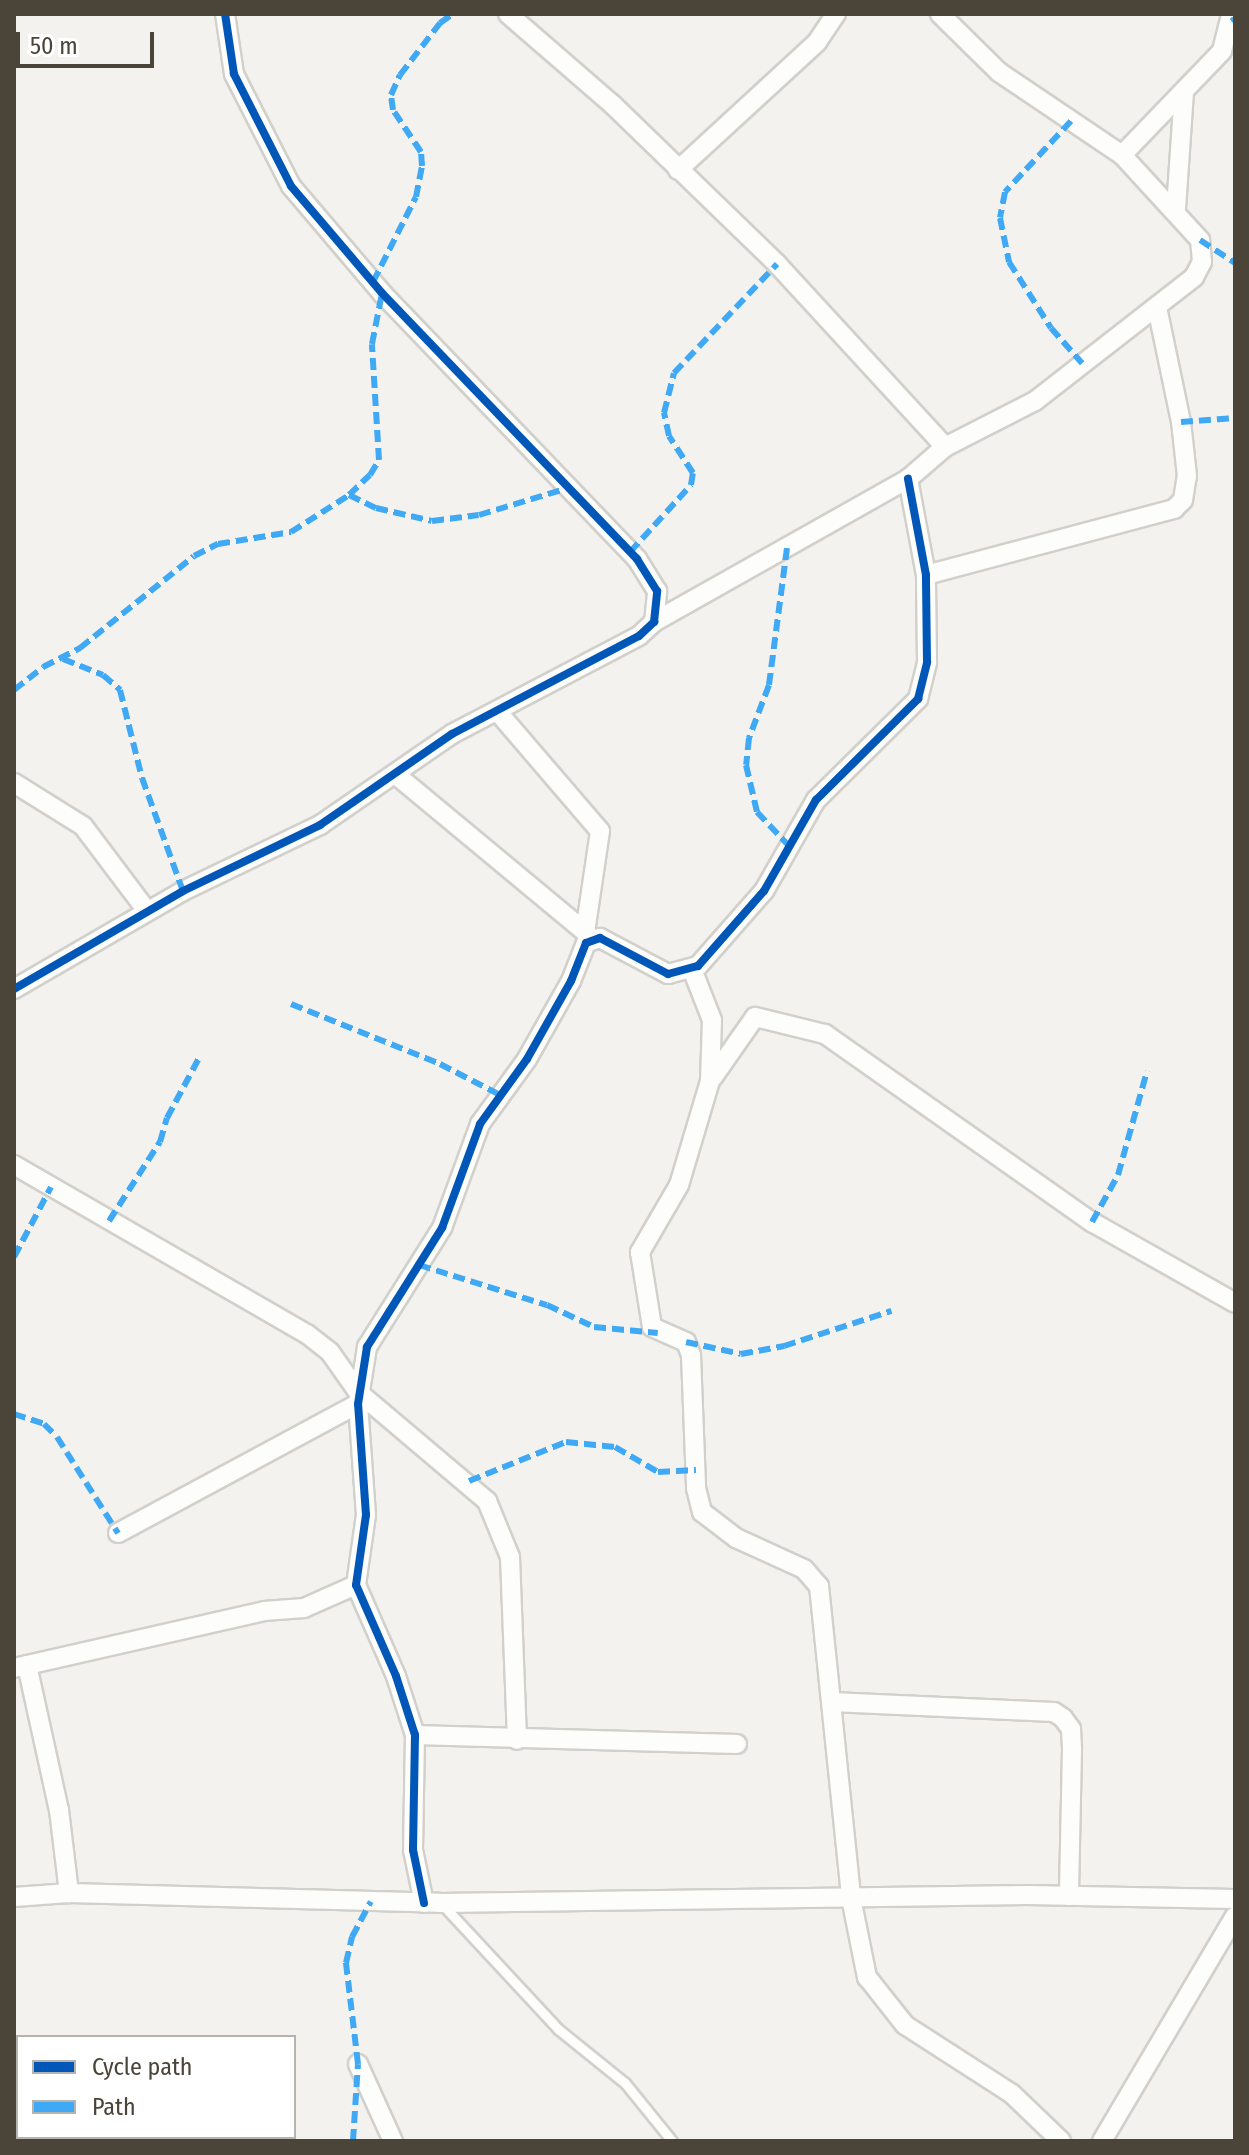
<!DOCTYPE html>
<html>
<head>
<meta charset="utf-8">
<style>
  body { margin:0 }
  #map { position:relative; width:1249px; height:2155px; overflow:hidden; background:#f4f2ee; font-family:"Fira Sans Condensed",sans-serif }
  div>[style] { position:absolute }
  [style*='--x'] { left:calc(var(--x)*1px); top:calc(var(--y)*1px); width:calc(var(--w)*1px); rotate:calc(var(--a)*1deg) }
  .roads { filter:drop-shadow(2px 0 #d2d0cb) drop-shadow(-2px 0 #d2d0cb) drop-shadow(0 2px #d2d0cb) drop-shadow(0 -2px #d2d0cb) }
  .service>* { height:9px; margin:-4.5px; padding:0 4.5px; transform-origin:4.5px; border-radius:4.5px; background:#fdfdfc }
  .minor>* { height:18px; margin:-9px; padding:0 9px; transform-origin:9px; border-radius:9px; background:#fdfdfc }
  .quiet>* { height:6px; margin-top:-3px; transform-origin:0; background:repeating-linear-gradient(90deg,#3fa9f5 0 12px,transparent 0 18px) }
  .cycleway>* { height:8px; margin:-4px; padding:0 4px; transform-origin:4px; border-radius:4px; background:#0057b8 }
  span { translate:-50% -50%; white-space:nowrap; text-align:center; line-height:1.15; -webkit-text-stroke:8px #fff; paint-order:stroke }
  .frame { position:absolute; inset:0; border:16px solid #4b4439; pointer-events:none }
  .legend { position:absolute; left:16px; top:2035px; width:280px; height:104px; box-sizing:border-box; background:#fff; border:2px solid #b7b4b0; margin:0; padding:10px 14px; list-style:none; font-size:24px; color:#4b4439 }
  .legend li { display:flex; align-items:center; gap:16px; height:40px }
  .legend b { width:40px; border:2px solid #b7b4b0 }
  .scale { position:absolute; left:16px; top:32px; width:138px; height:36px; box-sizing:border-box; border:4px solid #4b4439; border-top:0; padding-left:10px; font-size:24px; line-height:28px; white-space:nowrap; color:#4b4439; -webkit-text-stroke:6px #fff; paint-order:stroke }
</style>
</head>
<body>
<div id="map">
  <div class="roads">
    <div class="service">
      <div style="--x:441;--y:1903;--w:172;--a:47.1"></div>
      <div style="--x:558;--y:2029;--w:86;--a:38.9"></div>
      <div style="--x:625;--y:2083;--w:75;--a:51"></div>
    </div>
    <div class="minor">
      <div style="--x:508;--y:14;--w:138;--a:40.9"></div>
      <div style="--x:612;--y:104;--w:230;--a:44.1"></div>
      <div style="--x:777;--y:264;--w:248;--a:47.4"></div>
      <div style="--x:1122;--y:155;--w:144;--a:-46.1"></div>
      <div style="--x:1222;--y:51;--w:38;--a:-76"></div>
      <div style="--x:678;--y:170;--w:189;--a:-42.6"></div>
      <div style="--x:817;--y:42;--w:34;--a:-56"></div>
      <div style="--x:1176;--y:209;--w:117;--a:-86.1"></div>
      <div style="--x:926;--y:575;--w:257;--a:-14.9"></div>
      <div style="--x:1174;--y:509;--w:13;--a:-45"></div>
      <div style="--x:1183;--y:500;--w:24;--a:-81"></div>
      <div style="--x:1187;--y:476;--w:54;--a:-96.3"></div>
      <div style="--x:1181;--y:422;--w:117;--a:-101.8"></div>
      <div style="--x:654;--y:622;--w:291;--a:-29.4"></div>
      <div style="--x:908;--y:479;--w:49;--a:-40.9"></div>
      <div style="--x:945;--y:447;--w:101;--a:-27.1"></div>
      <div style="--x:1035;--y:401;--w:202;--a:-37.9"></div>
      <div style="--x:1194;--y:277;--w:17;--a:-62"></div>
      <div style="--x:1202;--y:262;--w:22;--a:-95"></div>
      <div style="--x:1200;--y:240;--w:115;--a:-132.5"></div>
      <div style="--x:1122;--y:155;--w:148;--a:-146"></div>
      <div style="--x:999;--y:72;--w:83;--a:-135.5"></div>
      <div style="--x:497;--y:711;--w:158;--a:49.4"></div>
      <div style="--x:600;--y:831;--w:102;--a:98.4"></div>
      <div style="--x:585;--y:932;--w:8;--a:45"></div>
      <div style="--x:395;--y:774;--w:247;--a:39.7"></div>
      <div style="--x:14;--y:783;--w:81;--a:31.9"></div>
      <div style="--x:83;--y:826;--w:106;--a:53"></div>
      <div style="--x:692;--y:969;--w:55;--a:68.6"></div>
      <div style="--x:712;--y:1020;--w:61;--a:91.9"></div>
      <div style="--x:710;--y:1081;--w:109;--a:106.6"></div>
      <div style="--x:679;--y:1185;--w:78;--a:120.2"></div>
      <div style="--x:640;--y:1252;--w:76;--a:80.9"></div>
      <div style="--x:652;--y:1327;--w:37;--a:24"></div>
      <div style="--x:686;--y:1342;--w:14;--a:69"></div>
      <div style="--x:691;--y:1355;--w:133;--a:87.8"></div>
      <div style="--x:696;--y:1488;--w:25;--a:76"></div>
      <div style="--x:702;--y:1512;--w:43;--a:37.4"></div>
      <div style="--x:736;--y:1538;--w:75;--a:24.5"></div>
      <div style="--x:804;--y:1569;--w:23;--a:49"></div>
      <div style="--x:819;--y:1586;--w:314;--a:84.1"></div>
      <div style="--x:851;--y:1898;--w:81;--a:78.6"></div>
      <div style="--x:867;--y:1977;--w:61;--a:51.6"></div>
      <div style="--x:905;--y:2025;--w:127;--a:32.8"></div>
      <div style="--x:1012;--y:2094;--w:68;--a:43.8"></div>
      <div style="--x:14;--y:989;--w:195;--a:-30.1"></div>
      <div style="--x:183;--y:891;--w:152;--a:-25.7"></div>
      <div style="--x:320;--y:825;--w:160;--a:-34.6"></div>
      <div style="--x:452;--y:734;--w:211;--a:-27.7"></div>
      <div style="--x:639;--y:636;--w:21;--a:-43"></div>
      <div style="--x:654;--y:622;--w:31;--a:-84"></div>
      <div style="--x:657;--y:591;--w:38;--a:-122"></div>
      <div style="--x:637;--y:559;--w:368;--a:-133.8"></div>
      <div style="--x:382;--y:293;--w:140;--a:-130.4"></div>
      <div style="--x:291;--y:186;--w:126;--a:-117"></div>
      <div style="--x:234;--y:74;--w:61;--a:-98.5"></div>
      <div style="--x:713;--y:1077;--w:73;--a:-55"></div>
      <div style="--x:755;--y:1017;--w:72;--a:13.7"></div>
      <div style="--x:825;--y:1034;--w:327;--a:35.2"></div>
      <div style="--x:1092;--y:1222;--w:164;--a:29.5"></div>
      <div style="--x:14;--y:1165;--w:338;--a:30"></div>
      <div style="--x:307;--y:1334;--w:29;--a:38"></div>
      <div style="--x:330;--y:1352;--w:49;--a:55"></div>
      <div style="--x:358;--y:1392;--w:169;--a:40.2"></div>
      <div style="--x:487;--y:1501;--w:61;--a:67.7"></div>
      <div style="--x:510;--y:1557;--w:183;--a:87.8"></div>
      <div style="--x:118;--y:1533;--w:272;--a:-28.3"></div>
      <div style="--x:27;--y:1665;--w:148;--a:77.6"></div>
      <div style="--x:59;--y:1810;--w:84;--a:83.1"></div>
      <div style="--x:14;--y:1668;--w:256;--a:-12.8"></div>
      <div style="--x:264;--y:1611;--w:40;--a:-4.3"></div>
      <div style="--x:304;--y:1608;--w:57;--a:-23.9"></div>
      <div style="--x:832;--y:1702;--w:222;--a:2.6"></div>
      <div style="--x:1054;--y:1712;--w:11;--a:34"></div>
      <div style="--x:1063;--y:1718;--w:14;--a:54"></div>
      <div style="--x:1071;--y:1729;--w:20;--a:87"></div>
      <div style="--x:1072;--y:1749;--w:147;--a:91.2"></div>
      <div style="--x:415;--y:1735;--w:322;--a:1.6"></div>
      <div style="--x:14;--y:1897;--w:55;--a:-4.2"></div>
      <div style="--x:69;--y:1893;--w:371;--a:1.5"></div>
      <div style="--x:440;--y:1903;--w:587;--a:-0.78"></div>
      <div style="--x:1027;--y:1895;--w:208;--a:1.1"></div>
      <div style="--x:424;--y:1903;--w:54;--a:-101.7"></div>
      <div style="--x:413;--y:1850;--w:115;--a:-89"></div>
      <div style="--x:415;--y:1735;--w:62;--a:-107.9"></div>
      <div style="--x:396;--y:1676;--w:99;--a:-113.7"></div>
      <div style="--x:356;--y:1585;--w:71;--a:-81.9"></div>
      <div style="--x:366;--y:1515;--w:111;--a:-94.1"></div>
      <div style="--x:358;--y:1404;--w:58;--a:-81"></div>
      <div style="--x:367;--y:1347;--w:141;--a:-57.8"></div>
      <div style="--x:442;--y:1228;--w:111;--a:-69.9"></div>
      <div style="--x:480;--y:1124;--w:80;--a:-54.1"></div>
      <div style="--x:527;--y:1059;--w:90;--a:-60.6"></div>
      <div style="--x:571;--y:981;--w:41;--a:-68.5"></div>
      <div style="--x:586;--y:943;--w:15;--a:-20"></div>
      <div style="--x:600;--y:938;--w:77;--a:27.9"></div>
      <div style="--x:668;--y:974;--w:31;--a:-15"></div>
      <div style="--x:698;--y:966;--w:100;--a:-48.7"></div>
      <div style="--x:764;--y:891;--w:105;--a:-60.3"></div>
      <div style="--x:816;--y:800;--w:144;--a:-44.7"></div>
      <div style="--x:918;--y:699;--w:38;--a:-76"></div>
      <div style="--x:927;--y:662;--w:87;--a:-90.7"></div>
      <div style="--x:926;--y:575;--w:98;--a:-100.6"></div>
      <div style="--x:358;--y:2064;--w:85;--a:65.6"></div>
      <div style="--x:1102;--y:2141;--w:261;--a:-59.4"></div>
    </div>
  </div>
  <div class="quiet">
    <div style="--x:1232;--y:17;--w:5;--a:53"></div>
    <div style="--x:1071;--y:121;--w:97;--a:132.9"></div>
    <div style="--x:1005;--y:192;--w:26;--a:101"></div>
    <div style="--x:1000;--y:218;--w:45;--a:78.4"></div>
    <div style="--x:1009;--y:262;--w:78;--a:57.5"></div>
    <div style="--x:1051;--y:328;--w:47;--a:48.5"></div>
    <div style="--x:1200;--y:240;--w:42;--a:33.3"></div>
    <div style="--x:373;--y:282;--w:95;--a:-63.2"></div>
    <div style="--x:416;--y:197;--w:32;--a:-79"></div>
    <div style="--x:422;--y:166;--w:14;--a:-94"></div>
    <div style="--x:421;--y:152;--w:50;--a:-123.7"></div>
    <div style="--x:393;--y:110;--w:15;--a:-98"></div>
    <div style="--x:391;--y:95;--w:22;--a:-66"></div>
    <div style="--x:400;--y:75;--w:66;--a:-52.4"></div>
    <div style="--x:440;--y:23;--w:16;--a:-35"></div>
    <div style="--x:1181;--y:422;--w:54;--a:-4.2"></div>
    <div style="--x:349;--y:495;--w:30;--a:26"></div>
    <div style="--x:376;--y:508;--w:57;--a:13.1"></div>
    <div style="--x:432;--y:521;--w:47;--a:-7.3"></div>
    <div style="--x:479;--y:515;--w:90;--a:-16.8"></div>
    <div style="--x:787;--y:548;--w:138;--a:97.5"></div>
    <div style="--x:769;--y:685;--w:57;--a:110.7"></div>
    <div style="--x:749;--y:738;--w:27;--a:96"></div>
    <div style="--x:746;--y:765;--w:48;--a:76.8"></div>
    <div style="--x:757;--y:812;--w:47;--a:46.7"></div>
    <div style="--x:630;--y:552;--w:91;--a:-47.7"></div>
    <div style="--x:691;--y:485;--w:12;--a:-81"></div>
    <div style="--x:693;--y:473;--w:44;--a:-123"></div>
    <div style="--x:669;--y:436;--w:24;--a:-102"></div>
    <div style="--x:664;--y:413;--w:41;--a:-76"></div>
    <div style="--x:674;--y:373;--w:150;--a:-46.6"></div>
    <div style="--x:63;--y:659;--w:43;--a:21.8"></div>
    <div style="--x:103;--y:675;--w:23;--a:41"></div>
    <div style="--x:120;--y:690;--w:91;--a:76"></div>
    <div style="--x:142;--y:778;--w:120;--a:70.1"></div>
    <div style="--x:14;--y:690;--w:37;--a:-38"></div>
    <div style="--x:43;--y:667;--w:42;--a:-27.2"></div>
    <div style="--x:80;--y:648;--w:146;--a:-38.9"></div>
    <div style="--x:194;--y:556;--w:27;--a:-27"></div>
    <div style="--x:218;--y:544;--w:74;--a:-9.3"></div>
    <div style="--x:291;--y:532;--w:69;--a:-32.5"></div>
    <div style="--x:349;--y:495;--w:29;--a:-44"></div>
    <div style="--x:370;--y:475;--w:17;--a:-59"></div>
    <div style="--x:379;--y:460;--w:116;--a:-93.5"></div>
    <div style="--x:372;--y:344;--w:52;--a:-78.9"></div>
    <div style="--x:291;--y:1004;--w:161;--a:21.9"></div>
    <div style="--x:440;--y:1064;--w:68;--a:27.3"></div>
    <div style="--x:109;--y:1221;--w:94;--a:-57.2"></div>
    <div style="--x:160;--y:1142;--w:25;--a:-74"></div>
    <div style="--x:167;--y:1118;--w:68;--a:-61.9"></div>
    <div style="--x:1092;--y:1222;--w:54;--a:-61"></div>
    <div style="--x:1118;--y:1175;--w:108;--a:-74.4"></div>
    <div style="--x:14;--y:1257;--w:79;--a:-62.1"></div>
    <div style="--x:419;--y:1265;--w:134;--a:17.4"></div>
    <div style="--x:547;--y:1305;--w:52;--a:25.1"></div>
    <div style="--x:594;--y:1327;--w:64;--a:5.4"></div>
    <div style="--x:686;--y:1342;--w:56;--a:12.3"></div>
    <div style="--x:741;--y:1354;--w:44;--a:-10.5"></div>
    <div style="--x:784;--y:1346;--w:113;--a:-18.1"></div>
    <div style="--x:14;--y:1414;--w:32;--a:18"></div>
    <div style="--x:44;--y:1424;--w:18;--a:45"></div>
    <div style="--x:57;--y:1437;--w:114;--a:57.6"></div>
    <div style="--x:469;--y:1481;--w:105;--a:-21.9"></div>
    <div style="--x:566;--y:1442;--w:49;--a:5.8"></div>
    <div style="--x:615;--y:1447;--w:50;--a:30.2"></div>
    <div style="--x:658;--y:1472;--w:38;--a:-3"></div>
    <div style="--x:353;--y:2141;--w:77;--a:-86.3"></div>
    <div style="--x:358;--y:2064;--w:102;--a:-96.8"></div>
    <div style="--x:346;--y:1963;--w:27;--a:-77"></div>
    <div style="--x:352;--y:1937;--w:40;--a:-62"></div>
  </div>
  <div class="cycleway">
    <div style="--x:14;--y:989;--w:195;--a:-30.1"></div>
    <div style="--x:183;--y:891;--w:152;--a:-25.7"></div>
    <div style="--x:320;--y:825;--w:160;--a:-34.6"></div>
    <div style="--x:452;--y:734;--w:211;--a:-27.7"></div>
    <div style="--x:639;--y:636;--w:21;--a:-43"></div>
    <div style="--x:654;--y:622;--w:31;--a:-84"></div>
    <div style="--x:657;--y:591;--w:38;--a:-122"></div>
    <div style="--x:637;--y:559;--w:368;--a:-133.8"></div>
    <div style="--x:382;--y:293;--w:140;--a:-130.4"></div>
    <div style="--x:291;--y:186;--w:126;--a:-117"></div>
    <div style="--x:234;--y:74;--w:61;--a:-98.5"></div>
    <div style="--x:424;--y:1903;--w:54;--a:-101.7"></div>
    <div style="--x:413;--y:1850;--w:115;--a:-89"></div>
    <div style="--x:415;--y:1735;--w:62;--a:-107.9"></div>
    <div style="--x:396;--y:1676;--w:99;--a:-113.7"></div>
    <div style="--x:356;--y:1585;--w:71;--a:-81.9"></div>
    <div style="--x:366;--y:1515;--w:111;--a:-94.1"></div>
    <div style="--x:358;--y:1404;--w:58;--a:-81"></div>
    <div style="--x:367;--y:1347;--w:141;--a:-57.8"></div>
    <div style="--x:442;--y:1228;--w:111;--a:-69.9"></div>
    <div style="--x:480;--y:1124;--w:80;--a:-54.1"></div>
    <div style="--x:527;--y:1059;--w:90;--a:-60.6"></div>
    <div style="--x:571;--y:981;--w:41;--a:-68.5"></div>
    <div style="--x:586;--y:943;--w:15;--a:-20"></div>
    <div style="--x:600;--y:938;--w:77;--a:27.9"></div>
    <div style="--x:668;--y:974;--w:31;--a:-15"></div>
    <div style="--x:698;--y:966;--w:100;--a:-48.7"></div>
    <div style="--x:764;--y:891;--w:105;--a:-60.3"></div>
    <div style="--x:816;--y:800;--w:144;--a:-44.7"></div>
    <div style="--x:918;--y:699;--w:38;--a:-76"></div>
    <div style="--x:927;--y:662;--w:87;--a:-90.7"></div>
    <div style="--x:926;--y:575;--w:98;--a:-100.6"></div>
  </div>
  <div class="frame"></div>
  <ul class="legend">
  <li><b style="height:10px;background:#0057b8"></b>Cycle path</li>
  <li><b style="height:10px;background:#3fa9f5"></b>Path</li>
  </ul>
  <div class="scale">50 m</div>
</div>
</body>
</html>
